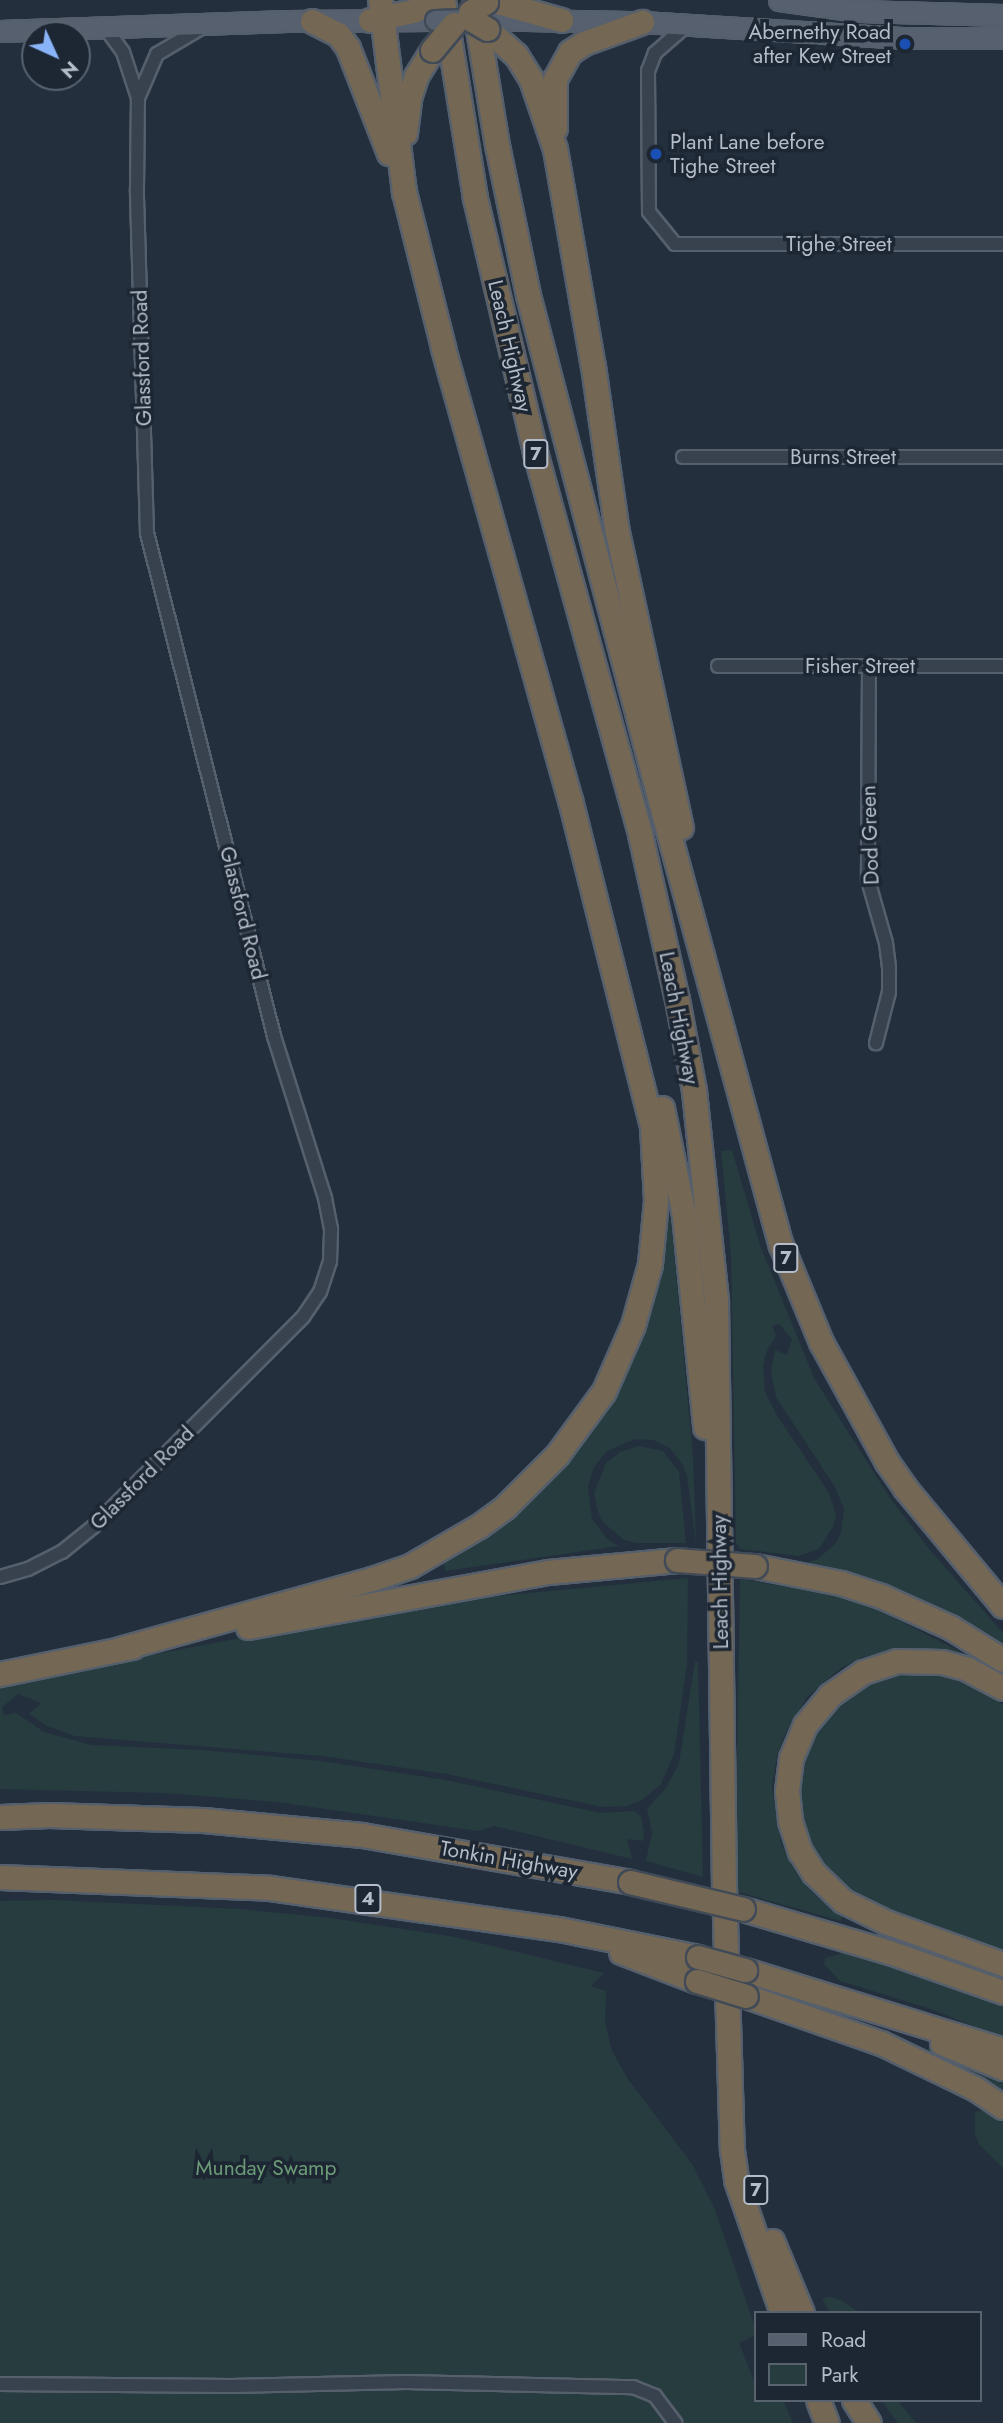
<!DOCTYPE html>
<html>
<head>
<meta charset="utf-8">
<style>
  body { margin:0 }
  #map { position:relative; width:1003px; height:2423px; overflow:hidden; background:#242f3e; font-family:Jost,sans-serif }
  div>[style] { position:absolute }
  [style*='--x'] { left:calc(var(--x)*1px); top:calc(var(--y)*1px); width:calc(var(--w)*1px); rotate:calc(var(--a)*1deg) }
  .green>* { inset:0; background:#263c3f }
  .roads { filter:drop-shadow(2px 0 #565f6c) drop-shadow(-2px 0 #565f6c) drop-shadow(0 2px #565f6c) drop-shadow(0 -2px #565f6c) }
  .minor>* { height:12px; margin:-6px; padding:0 6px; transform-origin:6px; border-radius:6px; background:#38414e }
  .primary>* { height:19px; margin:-9.5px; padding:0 9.5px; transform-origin:9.5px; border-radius:9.5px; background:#56606e }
  .motorway>* { height:23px; margin:-11.5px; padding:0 11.5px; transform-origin:11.5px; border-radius:11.5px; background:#746855 }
  .bridges { filter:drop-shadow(2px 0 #414a57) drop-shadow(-2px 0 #414a57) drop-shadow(0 2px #414a57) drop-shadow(0 -2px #414a57) }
  .primary-bridge>* { height:19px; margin:-9.5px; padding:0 9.5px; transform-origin:9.5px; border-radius:9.5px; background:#56606e }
  .motorway-bridge>* { height:23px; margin:-11.5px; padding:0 11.5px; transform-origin:11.5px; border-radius:11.5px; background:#746855 }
  .dots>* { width:19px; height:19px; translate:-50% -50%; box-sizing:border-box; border:4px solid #1d2633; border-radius:50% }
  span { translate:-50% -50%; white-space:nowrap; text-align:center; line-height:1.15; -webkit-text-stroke:7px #1d2633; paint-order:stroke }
  .shield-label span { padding:2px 5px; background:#1d2633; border:2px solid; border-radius:5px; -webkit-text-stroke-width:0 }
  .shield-label { font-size:19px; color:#b4bcc9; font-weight:700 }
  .poi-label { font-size:21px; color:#b4bcc9 }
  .right { translate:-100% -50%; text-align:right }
  .left { translate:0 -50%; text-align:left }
  .street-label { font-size:21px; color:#b4bcc9 }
  .park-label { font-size:21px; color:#6b9a76 }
  .legend { position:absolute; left:754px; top:2311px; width:228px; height:91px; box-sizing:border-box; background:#1d2633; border:2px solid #59626f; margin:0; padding:9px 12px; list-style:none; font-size:21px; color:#b4bcc9 }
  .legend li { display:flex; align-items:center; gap:14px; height:35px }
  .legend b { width:35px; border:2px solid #59626f }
  .north { position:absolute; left:21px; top:21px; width:70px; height:70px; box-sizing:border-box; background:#1d2633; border:2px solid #59626f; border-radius:50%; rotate:135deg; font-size:19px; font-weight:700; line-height:28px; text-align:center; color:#b4bcc9 }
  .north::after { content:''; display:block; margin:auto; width:24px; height:32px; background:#8ab4f8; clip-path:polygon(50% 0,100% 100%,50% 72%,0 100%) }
</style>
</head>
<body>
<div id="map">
  <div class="green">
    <div style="clip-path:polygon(732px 1150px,760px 1245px,814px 1378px,890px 1498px,929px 1549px,1003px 1633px,1003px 1652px,802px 1565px,818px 1559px,836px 1543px,841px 1532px,844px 1509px,835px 1487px,776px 1397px,771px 1371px,775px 1350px,787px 1355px,792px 1339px,779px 1324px,772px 1326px,776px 1335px,766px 1353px,763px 1366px,765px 1392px,778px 1417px,829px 1493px,836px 1515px,834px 1525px,819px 1549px,799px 1556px,741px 1549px,736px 1543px,731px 1254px,721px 1151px)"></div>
    <div style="clip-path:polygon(671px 1220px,693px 1456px,696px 1543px,687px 1476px,682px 1464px,670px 1448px,653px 1440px,635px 1439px,607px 1451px,594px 1467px,588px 1487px,592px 1519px,608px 1540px,619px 1546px,445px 1571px,443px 1558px,578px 1442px,663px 1221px)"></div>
    <div style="clip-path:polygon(638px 1446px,663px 1451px,679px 1472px,686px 1543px,636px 1543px,624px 1540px,604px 1523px,598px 1512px,594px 1493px,606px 1463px,620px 1452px)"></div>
    <div style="clip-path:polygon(688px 1578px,687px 1663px,674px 1754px,661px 1784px,642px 1800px,627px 1806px,603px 1807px,447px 1774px,322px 1756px,75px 1736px,47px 1726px,29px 1714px,41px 1703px,18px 1694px,2px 1707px,4px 1715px,16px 1713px,44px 1732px,91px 1745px,202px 1750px,321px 1761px,446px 1780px,601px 1813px,634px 1811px,641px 1816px,644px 1833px,643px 1841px,627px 1839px,632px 1859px,494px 1826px,478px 1831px,277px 1802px,164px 1793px,0 1789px,0 1684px,287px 1629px,464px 1599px)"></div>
    <div style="clip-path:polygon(740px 1579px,824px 1593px,870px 1606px,967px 1655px,966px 1659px,913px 1648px,862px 1657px,841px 1668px,807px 1697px,785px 1735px,777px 1756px,772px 1787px,781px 1844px,801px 1880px,816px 1896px,843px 1914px,841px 1921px,735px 1891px)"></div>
    <div style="clip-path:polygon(695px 1662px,698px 1662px,703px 1877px,646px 1861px,652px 1833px,647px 1809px,666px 1788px,679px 1763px)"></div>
    <div style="clip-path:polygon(929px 1669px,985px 1693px,1003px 1705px,1003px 1950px,900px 1916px,849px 1894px,813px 1857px,795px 1806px,799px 1761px,825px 1710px,874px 1674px)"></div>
    <div style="clip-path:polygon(54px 1900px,240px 1909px,331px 1918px,455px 1937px,604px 1973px,591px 1986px,606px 1991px,605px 2022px,612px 2051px,628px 2079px,692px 2164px,714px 2207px,756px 2330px,756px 2335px,739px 2343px,756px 2386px,756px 2400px,783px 2400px,793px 2423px,0 2423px,0 1901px)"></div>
    <div style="clip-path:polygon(848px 1952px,1003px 2004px,1003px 2038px,928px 2008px,840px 1981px,824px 1964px,825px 1958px)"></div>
    <div style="clip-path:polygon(928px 2048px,1003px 2078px,1003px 2098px,926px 2055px)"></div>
    <div style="clip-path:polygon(988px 2109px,1003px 2120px,1003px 2168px,979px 2144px,975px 2135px,975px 2112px)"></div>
    <div style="clip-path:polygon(830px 2297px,840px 2300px,861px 2313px,830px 2313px,822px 2298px)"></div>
    <div style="clip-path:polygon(881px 2400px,897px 2400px,916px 2423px,898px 2423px)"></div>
  </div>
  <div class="roads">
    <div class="minor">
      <div style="--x:687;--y:25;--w:43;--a:138.8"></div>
      <div style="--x:655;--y:53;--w:19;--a:111"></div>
      <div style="--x:648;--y:71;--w:141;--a:89.6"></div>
      <div style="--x:649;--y:212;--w:41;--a:50.9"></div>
      <div style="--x:675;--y:244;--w:328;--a:0"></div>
      <div style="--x:138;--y:98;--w:48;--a:-66.6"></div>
      <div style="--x:157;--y:54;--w:53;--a:-30.4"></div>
      <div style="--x:683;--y:457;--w:320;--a:0"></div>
      <div style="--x:869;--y:665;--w:215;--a:90.3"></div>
      <div style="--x:868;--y:880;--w:66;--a:74.1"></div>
      <div style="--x:886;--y:943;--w:26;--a:83"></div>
      <div style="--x:889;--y:969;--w:23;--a:90"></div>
      <div style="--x:889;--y:992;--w:53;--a:104.3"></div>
      <div style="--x:718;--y:666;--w:285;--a:0"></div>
      <div style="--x:0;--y:1577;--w:29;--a:-16"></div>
      <div style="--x:28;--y:1569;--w:38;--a:-27"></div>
      <div style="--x:62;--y:1552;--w:40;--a:-39"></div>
      <div style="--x:93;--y:1527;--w:297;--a:-45"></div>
      <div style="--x:303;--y:1317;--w:30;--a:-56"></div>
      <div style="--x:320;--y:1292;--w:33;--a:-72"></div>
      <div style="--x:330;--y:1261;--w:32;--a:-88"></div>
      <div style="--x:331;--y:1229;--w:32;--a:-101"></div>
      <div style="--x:325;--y:1198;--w:170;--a:-107.5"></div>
      <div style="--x:274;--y:1036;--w:519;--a:-104.17"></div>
      <div style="--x:147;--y:533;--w:344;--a:-91.7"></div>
      <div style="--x:137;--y:189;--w:91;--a:-89.4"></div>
      <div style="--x:138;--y:98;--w:48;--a:-108.1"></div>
      <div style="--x:123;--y:52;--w:31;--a:-126"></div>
      <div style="--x:0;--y:2384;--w:231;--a:0.5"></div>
      <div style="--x:231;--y:2386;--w:175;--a:-1.3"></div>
      <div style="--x:406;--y:2382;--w:227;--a:1.3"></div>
      <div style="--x:633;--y:2387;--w:24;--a:22"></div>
      <div style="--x:655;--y:2396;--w:34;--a:53"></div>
    </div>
    <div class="primary">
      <div style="--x:779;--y:0;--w:80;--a:7.9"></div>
      <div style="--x:858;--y:11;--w:145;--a:1.6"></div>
      <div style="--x:479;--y:19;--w:163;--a:1.1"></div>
      <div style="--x:642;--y:22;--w:260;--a:3.5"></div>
      <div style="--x:902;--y:38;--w:101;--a:0"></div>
      <div style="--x:0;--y:31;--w:287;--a:-2"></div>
      <div style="--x:287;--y:21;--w:148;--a:-0.4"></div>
    </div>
    <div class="motorway">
      <div style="--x:443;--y:0;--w:201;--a:80.8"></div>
      <div style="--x:475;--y:198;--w:261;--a:76.7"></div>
      <div style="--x:535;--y:452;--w:396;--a:74.6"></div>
      <div style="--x:640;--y:834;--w:169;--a:77.4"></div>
      <div style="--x:677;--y:999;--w:94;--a:79.5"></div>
      <div style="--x:694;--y:1091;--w:211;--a:84"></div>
      <div style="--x:716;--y:1301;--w:585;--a:89.22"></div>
      <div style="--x:724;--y:1886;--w:264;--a:88.3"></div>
      <div style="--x:732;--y:2150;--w:30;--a:82"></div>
      <div style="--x:736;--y:2180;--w:141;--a:70.9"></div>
      <div style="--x:490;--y:0;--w:74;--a:15.7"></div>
      <div style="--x:474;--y:5;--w:142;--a:80.7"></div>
      <div style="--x:497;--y:145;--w:153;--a:78.3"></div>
      <div style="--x:528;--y:295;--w:534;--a:75.37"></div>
      <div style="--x:663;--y:812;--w:449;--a:74.8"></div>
      <div style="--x:781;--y:1245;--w:105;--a:67.6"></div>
      <div style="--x:821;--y:1342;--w:137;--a:61.2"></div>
      <div style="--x:887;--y:1462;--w:32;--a:55"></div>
      <div style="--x:905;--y:1488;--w:153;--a:50.3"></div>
      <div style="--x:370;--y:20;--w:44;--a:-11.8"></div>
      <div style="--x:413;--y:11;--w:25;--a:-26"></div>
      <div style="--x:312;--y:21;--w:29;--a:27"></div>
      <div style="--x:338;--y:34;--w:17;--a:54"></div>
      <div style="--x:348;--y:48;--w:113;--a:68.7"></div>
      <div style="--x:487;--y:29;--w:39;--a:42"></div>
      <div style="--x:516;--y:55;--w:28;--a:58"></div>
      <div style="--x:531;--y:79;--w:74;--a:71.1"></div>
      <div style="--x:555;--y:149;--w:220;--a:80.1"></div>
      <div style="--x:593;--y:366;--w:168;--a:81.8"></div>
      <div style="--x:617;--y:532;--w:302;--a:77.8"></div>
      <div style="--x:555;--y:128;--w:49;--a:-90"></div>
      <div style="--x:555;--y:79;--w:31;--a:-61"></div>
      <div style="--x:570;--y:52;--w:17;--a:-33"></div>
      <div style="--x:584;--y:43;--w:62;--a:-19.9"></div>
      <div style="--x:405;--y:133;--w:35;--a:-83"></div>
      <div style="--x:409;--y:98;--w:23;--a:-72"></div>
      <div style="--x:416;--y:76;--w:31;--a:-58"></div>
      <div style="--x:662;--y:1108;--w:109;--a:78.4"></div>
      <div style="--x:684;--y:1215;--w:213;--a:84.3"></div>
      <div style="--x:755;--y:1566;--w:88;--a:11.2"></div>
      <div style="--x:841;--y:1583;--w:42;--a:18"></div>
      <div style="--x:881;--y:1596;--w:76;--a:24.2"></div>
      <div style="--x:950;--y:1627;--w:62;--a:31.9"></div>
      <div style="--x:248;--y:1627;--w:305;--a:-10.4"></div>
      <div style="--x:548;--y:1572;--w:130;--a:-5.3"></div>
      <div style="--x:119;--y:1649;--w:263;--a:-15.5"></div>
      <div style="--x:372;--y:1579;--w:40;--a:-18.9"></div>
      <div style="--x:410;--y:1566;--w:80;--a:-30.1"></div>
      <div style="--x:479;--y:1526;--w:32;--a:-36"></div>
      <div style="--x:505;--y:1507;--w:74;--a:-45"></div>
      <div style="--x:557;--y:1455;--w:79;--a:-53.7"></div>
      <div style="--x:604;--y:1391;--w:72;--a:-66.3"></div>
      <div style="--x:633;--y:1325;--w:63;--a:-74.4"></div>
      <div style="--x:650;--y:1264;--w:64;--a:-84.6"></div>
      <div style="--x:656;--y:1200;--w:74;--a:-93.1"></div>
      <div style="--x:652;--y:1126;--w:336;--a:-104.1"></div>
      <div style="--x:570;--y:800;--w:470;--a:-105.7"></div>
      <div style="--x:443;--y:347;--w:160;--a:-104.1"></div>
      <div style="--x:404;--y:192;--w:193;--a:-97.1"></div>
      <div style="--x:0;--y:1674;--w:135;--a:-11.6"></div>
      <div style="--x:1003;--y:1688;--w:40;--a:-152"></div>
      <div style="--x:968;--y:1669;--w:27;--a:-165"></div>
      <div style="--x:942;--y:1662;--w:45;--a:-178.7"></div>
      <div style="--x:897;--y:1661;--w:36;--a:162"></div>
      <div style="--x:863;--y:1672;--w:40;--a:145.1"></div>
      <div style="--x:830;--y:1695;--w:39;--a:130"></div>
      <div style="--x:805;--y:1725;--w:36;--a:113"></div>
      <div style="--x:791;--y:1758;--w:33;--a:97"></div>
      <div style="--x:787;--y:1791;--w:30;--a:84"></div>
      <div style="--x:790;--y:1821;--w:32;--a:72"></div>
      <div style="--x:800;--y:1851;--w:26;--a:58"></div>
      <div style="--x:814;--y:1873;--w:40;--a:44"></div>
      <div style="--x:843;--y:1901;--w:48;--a:26"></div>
      <div style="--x:886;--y:1922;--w:124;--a:19.7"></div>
      <div style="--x:0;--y:1817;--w:49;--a:-2.3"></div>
      <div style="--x:49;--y:1815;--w:154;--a:1.9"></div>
      <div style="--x:203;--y:1820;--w:160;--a:5.4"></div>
      <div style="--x:362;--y:1835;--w:272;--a:9.9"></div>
      <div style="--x:0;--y:1877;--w:270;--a:2.3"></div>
      <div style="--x:270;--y:1888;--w:292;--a:8.1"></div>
      <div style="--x:559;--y:1929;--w:142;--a:11.4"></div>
      <div style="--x:743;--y:1909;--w:152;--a:16.4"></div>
      <div style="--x:889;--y:1952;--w:121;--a:19.3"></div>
      <div style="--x:621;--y:1952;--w:81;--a:20.9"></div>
      <div style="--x:745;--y:1970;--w:270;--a:17.2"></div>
      <div style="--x:746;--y:1996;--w:143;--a:19.2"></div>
      <div style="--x:881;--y:2043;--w:106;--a:25.8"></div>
      <div style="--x:976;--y:2089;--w:32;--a:34"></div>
      <div style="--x:942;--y:2043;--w:66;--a:22.3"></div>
      <div style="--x:772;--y:2241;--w:78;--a:67.4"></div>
      <div style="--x:818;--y:2400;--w:25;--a:69"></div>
      <div style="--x:854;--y:2400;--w:27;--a:57"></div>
    </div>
  </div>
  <div class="bridges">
    <div class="primary-bridge">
      <div style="--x:435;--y:20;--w:25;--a:-2"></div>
    </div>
    <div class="motorway-bridge">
      <div style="--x:470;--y:12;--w:19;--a:-32"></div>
      <div style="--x:470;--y:19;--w:20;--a:30"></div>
      <div style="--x:432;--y:50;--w:34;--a:-50"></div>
      <div style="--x:677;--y:1560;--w:78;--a:4.4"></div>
      <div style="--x:630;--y:1882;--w:116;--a:13.4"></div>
      <div style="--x:698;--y:1957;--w:49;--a:15.5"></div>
      <div style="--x:697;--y:1981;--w:51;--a:17"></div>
    </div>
  </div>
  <div class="dots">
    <div style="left:905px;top:44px;background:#1a4fb4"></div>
    <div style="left:656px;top:154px;background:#1a4fb4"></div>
  </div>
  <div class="shield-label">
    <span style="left:536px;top:454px">7</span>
    <span style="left:786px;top:1258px">7</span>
    <span style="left:368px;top:1899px">4</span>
    <span style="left:756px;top:2190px">7</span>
  </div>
  <div class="poi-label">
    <span class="right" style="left:891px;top:44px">Abernethy Road<br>after Kew Street</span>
    <span class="left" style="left:670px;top:154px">Plant Lane before<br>Tighe Street</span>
  </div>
  <div class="street-label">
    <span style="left:839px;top:244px">Tighe Street</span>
    <span style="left:510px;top:346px;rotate:77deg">Leach Highway</span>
    <span style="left:142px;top:358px;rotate:-92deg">Glassford Road</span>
    <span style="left:843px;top:457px">Burns Street</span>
    <span style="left:860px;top:666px">Fisher Street</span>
    <span style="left:870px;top:835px;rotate:-92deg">Dod Green</span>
    <span style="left:243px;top:913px;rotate:76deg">Glassford Road</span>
    <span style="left:679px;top:1018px;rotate:79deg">Leach Highway</span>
    <span style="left:142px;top:1478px;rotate:-45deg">Glassford Road</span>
    <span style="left:720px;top:1582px;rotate:-91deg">Leach Highway</span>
    <span style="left:509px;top:1860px;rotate:10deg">Tonkin Highway</span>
  </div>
  <div class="park-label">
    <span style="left:266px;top:2168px">Munday Swamp</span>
  </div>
  <ul class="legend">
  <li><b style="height:9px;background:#56606e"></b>Road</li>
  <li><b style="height:19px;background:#263c3f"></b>Park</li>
  </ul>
  <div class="north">N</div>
</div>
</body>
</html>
